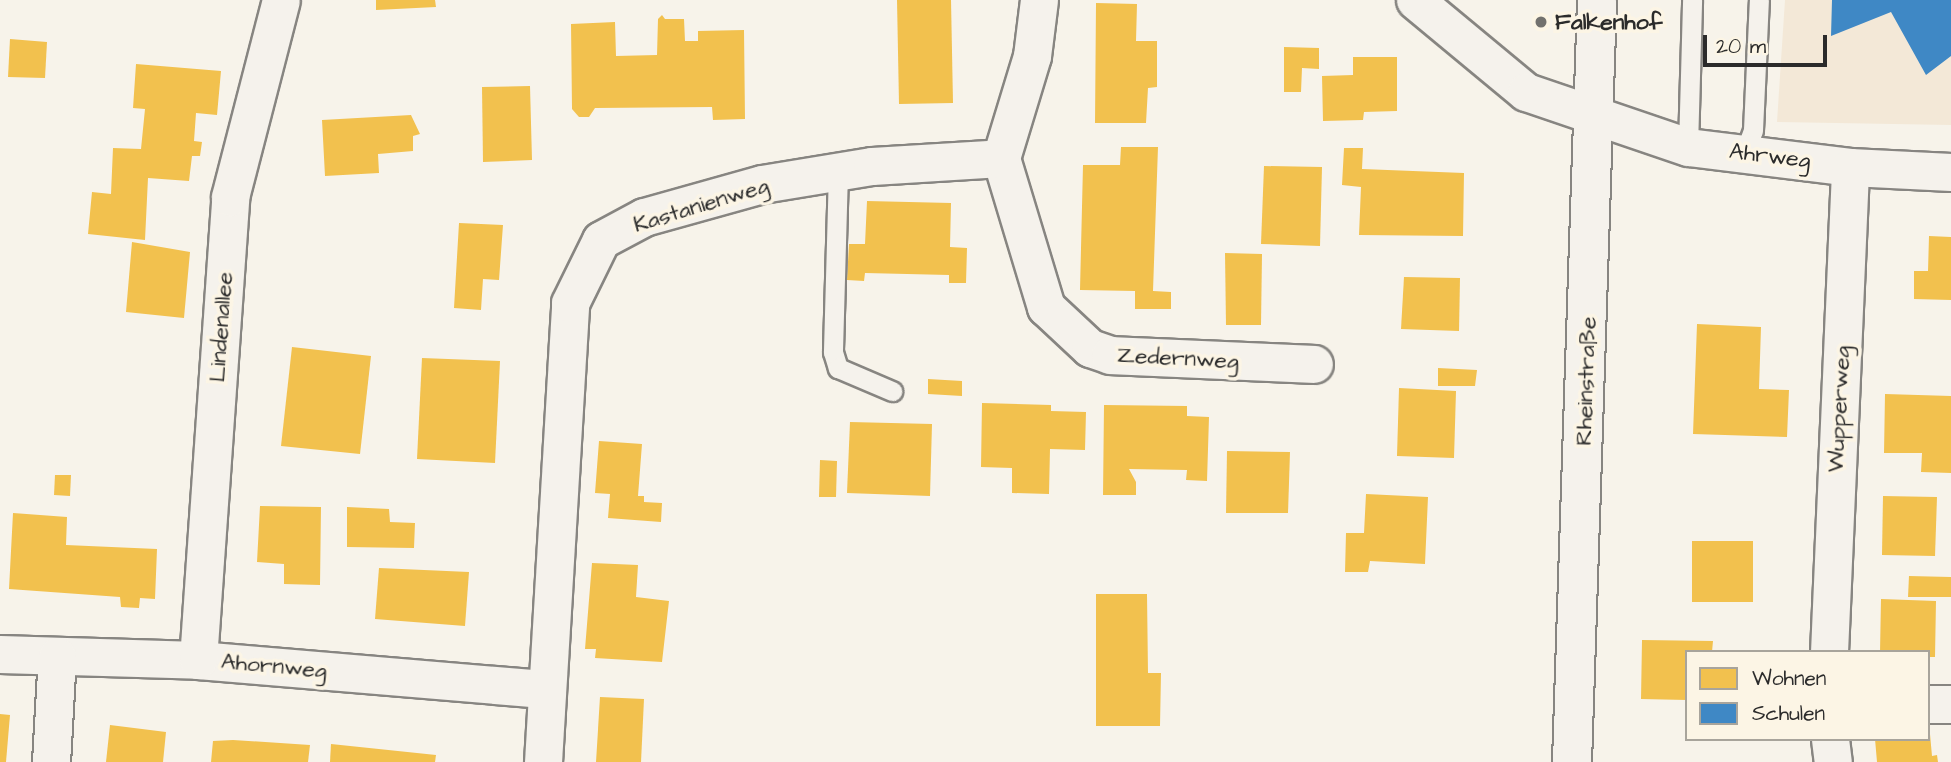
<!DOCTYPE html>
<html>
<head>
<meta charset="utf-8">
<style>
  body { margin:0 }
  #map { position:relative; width:1951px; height:762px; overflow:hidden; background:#f7f3ea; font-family:"Architects Daughter",sans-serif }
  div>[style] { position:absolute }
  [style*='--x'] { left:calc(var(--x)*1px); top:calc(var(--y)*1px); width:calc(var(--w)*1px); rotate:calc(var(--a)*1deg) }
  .built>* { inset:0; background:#f3e8d7 }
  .homes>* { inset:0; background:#f2c14e }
  .schools>* { inset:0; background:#3f88c5 }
  .roads { filter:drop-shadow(2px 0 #878581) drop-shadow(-2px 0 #878581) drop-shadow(0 2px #878581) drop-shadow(0 -2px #878581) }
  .lane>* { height:19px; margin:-9.5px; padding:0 9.5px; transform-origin:9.5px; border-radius:9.5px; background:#f5f2ec }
  .street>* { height:37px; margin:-18.5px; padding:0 18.5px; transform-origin:18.5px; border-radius:18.5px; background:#f5f2ec }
  .secondary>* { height:38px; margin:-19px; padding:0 19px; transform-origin:19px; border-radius:19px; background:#f5f2ec }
  .dots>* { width:19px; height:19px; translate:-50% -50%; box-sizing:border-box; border:4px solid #fcf5e5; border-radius:50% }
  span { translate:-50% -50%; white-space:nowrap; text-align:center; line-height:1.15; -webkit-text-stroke:7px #fcf5e5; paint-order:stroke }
  .poi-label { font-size:23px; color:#2b2b2b; font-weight:700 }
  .left { translate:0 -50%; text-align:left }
  .street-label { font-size:23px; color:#2b2b2b }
  .legend { position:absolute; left:1685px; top:650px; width:245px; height:91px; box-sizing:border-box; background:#fcf5e5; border:2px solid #a8a49b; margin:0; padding:9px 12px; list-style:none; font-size:21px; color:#2b2b2b }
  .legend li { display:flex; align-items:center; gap:14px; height:35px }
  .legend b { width:35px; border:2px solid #a8a49b }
  .scale { position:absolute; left:1703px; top:35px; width:124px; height:32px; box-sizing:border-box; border:4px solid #2b2b2b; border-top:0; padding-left:9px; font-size:21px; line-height:24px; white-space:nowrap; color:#2b2b2b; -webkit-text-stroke:5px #fcf5e5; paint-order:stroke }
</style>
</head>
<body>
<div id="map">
  <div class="built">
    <div style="clip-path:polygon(1785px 0,1951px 0,1951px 125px,1777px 122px)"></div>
  </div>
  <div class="homes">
    <div style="clip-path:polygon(376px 0,435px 0,436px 7px,376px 10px)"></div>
    <div style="clip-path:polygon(897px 0,951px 0,953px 103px,899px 104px)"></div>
    <div style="clip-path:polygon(1096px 3px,1137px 4px,1136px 41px,1157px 41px,1157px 87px,1148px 88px,1146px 123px,1095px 123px)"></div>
    <div style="clip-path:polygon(662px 15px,665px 19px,684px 19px,685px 41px,698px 41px,698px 31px,744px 30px,745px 119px,713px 120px,712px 107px,595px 108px,589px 117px,579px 117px,572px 109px,571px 24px,615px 22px,616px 56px,657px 55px,658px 19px)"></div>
    <div style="clip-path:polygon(10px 39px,47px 42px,45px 78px,8px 77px)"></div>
    <div style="clip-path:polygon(1284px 47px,1319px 48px,1319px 69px,1302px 68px,1301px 92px,1284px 92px)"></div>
    <div style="clip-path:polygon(1353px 57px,1397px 57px,1397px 111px,1364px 112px,1363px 120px,1323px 121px,1322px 76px,1353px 75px)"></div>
    <div style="clip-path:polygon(136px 64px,221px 71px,217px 115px,196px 113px,194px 141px,202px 142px,200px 156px,192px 156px,189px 181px,148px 178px,145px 240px,88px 234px,92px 192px,111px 194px,113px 148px,141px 149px,145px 109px,133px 108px)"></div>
    <div style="clip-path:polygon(530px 86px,532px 160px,483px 162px,482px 87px)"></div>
    <div style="clip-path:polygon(411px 115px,420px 134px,413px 136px,413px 151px,378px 154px,379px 173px,325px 176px,322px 120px)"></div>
    <div style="clip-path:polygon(1121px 147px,1158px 147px,1153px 291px,1171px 292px,1171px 309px,1135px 309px,1135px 291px,1080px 290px,1083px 165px,1120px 165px)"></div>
    <div style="clip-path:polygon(1344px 148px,1363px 148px,1362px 169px,1464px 173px,1463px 236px,1359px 235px,1361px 187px,1342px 185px)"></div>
    <div style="clip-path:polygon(1264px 166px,1322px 167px,1320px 246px,1261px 244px)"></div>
    <div style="clip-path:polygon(867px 201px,951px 203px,950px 247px,967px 248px,966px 283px,949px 283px,949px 275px,865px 273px,864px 281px,847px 280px,849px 244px,865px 244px)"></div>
    <div style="clip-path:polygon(459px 223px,503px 225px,499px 280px,483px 279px,481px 310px,454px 308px)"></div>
    <div style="clip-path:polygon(1929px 236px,1951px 237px,1951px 300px,1914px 299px,1914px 271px,1928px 271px)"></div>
    <div style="clip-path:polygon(132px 242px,190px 252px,184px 318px,126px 312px)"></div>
    <div style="clip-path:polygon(1225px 253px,1262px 254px,1261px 325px,1226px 325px)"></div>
    <div style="clip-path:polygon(1404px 277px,1460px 278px,1459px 331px,1401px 329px)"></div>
    <div style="clip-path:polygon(1697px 324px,1761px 327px,1759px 389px,1789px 390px,1787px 437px,1693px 434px)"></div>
    <div style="clip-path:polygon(292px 347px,371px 356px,360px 454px,281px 446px)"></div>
    <div style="clip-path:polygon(422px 358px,500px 361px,495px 463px,417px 459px)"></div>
    <div style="clip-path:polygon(1438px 368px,1477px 370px,1475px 386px,1438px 386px)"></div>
    <div style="clip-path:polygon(928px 379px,962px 381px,962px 396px,928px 394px)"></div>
    <div style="clip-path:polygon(1399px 388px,1456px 391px,1454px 458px,1397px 456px)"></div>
    <div style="clip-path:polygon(1885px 394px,1951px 396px,1951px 473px,1921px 472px,1922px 453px,1884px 453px)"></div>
    <div style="clip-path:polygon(982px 403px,1051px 405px,1051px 411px,1086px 412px,1085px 450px,1050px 449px,1049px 494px,1012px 493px,1012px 468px,981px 467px)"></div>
    <div style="clip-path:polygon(1104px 405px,1187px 406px,1187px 416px,1209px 417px,1207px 481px,1186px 480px,1187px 470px,1129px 469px,1136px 482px,1136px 495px,1103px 495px)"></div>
    <div style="clip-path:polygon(850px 422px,932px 424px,930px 496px,847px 493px)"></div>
    <div style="clip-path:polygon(599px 441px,642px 444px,638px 496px,644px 496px,644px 502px,662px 503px,661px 522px,608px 518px,610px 494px,595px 493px)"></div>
    <div style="clip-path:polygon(1227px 451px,1290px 452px,1288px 513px,1226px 513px)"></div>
    <div style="clip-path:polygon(820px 460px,837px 461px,836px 497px,819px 497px)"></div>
    <div style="clip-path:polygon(55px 475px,71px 475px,70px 496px,54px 495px)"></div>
    <div style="clip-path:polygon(1366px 494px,1428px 497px,1425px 564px,1370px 561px,1368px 572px,1345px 572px,1346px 533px,1364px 533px)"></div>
    <div style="clip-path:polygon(1883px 496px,1937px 497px,1935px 556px,1882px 555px)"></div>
    <div style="clip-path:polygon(260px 506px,321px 507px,320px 585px,284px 584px,284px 564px,257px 562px)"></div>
    <div style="clip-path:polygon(347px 507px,389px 509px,390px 522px,415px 523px,414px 548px,347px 547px)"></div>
    <div style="clip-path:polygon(13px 513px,67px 517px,66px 545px,157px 549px,155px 599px,140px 598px,139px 608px,121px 607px,120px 597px,9px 589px)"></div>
    <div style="clip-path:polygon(1692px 541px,1753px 541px,1753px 602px,1692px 602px)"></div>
    <div style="clip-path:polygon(592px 563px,638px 565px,636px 597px,669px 601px,662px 662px,595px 658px,596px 649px,585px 649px)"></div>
    <div style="clip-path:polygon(379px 568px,469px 572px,465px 626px,375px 619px)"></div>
    <div style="clip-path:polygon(1909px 576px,1951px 577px,1951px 597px,1908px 597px)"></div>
    <div style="clip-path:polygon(1096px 594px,1147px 594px,1148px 673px,1161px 673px,1160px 726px,1096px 726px)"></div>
    <div style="clip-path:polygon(1881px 599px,1936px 601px,1935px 657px,1928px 657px,1928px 652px,1880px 652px)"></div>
    <div style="clip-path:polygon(1642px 640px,1713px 641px,1712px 652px,1687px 652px,1687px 700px,1641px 699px)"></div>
    <div style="clip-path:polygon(600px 697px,644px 699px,641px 762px,596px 762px)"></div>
    <div style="clip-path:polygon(0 714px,10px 715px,6px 762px,0 762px)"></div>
    <div style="clip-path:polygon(110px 725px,166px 732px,163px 762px,106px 762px)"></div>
    <div style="clip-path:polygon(1930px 734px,1932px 756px,1937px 755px,1938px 762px,1877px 762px,1875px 739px,1928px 739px)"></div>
    <div style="clip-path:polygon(233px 740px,310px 745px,308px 762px,211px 762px,213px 741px)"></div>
    <div style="clip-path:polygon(331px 744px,436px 755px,435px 762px,330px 762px)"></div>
  </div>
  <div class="schools">
    <div style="clip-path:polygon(1832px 0,1951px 0,1951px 56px,1926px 75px,1891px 12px,1831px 36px)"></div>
  </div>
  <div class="roads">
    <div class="lane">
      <div style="--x:1688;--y:147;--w:147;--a:-88.4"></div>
      <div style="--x:1745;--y:152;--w:23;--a:-70"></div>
      <div style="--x:1753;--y:130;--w:130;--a:-87.4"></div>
      <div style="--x:838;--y:171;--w:181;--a:91.6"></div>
      <div style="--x:833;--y:352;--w:17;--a:73"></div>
      <div style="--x:838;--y:368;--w:59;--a:23.1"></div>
    </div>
    <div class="street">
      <div style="--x:1415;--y:0;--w:144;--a:39.7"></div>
      <div style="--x:1526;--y:92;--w:171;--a:18.8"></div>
      <div style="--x:1688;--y:147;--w:163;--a:7"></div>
      <div style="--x:1850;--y:167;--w:101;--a:2.8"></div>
      <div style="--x:1001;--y:158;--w:156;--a:73.2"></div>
      <div style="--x:1046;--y:307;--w:60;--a:43"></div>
      <div style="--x:1090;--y:348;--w:21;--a:19"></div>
      <div style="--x:1110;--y:355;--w:204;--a:2.5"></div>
      <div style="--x:1829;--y:652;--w:485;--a:-87.5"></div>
      <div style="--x:0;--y:654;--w:198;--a:1.7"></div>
      <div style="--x:198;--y:660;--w:350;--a:4.8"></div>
      <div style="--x:198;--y:660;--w:464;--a:-86"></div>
      <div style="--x:230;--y:197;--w:203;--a:-75.5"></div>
      <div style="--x:1928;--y:704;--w:23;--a:0"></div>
      <div style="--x:1830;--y:739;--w:23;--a:83"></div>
      <div style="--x:51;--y:762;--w:106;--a:-86.8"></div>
      <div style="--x:543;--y:762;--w:460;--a:-86.6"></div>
      <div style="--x:570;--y:303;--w:70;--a:-63.8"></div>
      <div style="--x:601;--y:240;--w:49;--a:-28.1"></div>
      <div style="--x:644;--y:217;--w:123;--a:-15.6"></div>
      <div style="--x:762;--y:184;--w:111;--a:-9.3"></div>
      <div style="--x:872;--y:166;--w:129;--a:-3.5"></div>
      <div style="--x:1001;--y:158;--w:107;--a:-73.1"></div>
      <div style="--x:1032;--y:56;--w:56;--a:-82.9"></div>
    </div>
    <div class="secondary">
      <div style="--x:1572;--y:762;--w:762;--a:-88.12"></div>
    </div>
  </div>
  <div class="dots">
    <div style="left:1541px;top:22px;background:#72716e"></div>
  </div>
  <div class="poi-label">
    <span class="left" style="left:1555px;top:22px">Falkenhof</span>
  </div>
  <div class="street-label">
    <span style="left:1770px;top:156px;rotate:7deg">Ahrweg</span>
    <span style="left:701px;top:205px;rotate:-17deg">Kastanienweg</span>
    <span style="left:221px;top:327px;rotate:-86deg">Lindenallee</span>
    <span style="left:1178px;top:358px;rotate:3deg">Zedernweg</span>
    <span style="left:1586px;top:381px;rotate:-88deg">Rheinstraße</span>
    <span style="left:1839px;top:409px;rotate:-87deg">Wupperweg</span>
    <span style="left:274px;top:666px;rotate:5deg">Ahornweg</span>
  </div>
  <ul class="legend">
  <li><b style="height:19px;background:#f2c14e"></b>Wohnen</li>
  <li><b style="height:19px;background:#3f88c5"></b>Schulen</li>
  </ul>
  <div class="scale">20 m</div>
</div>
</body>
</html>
